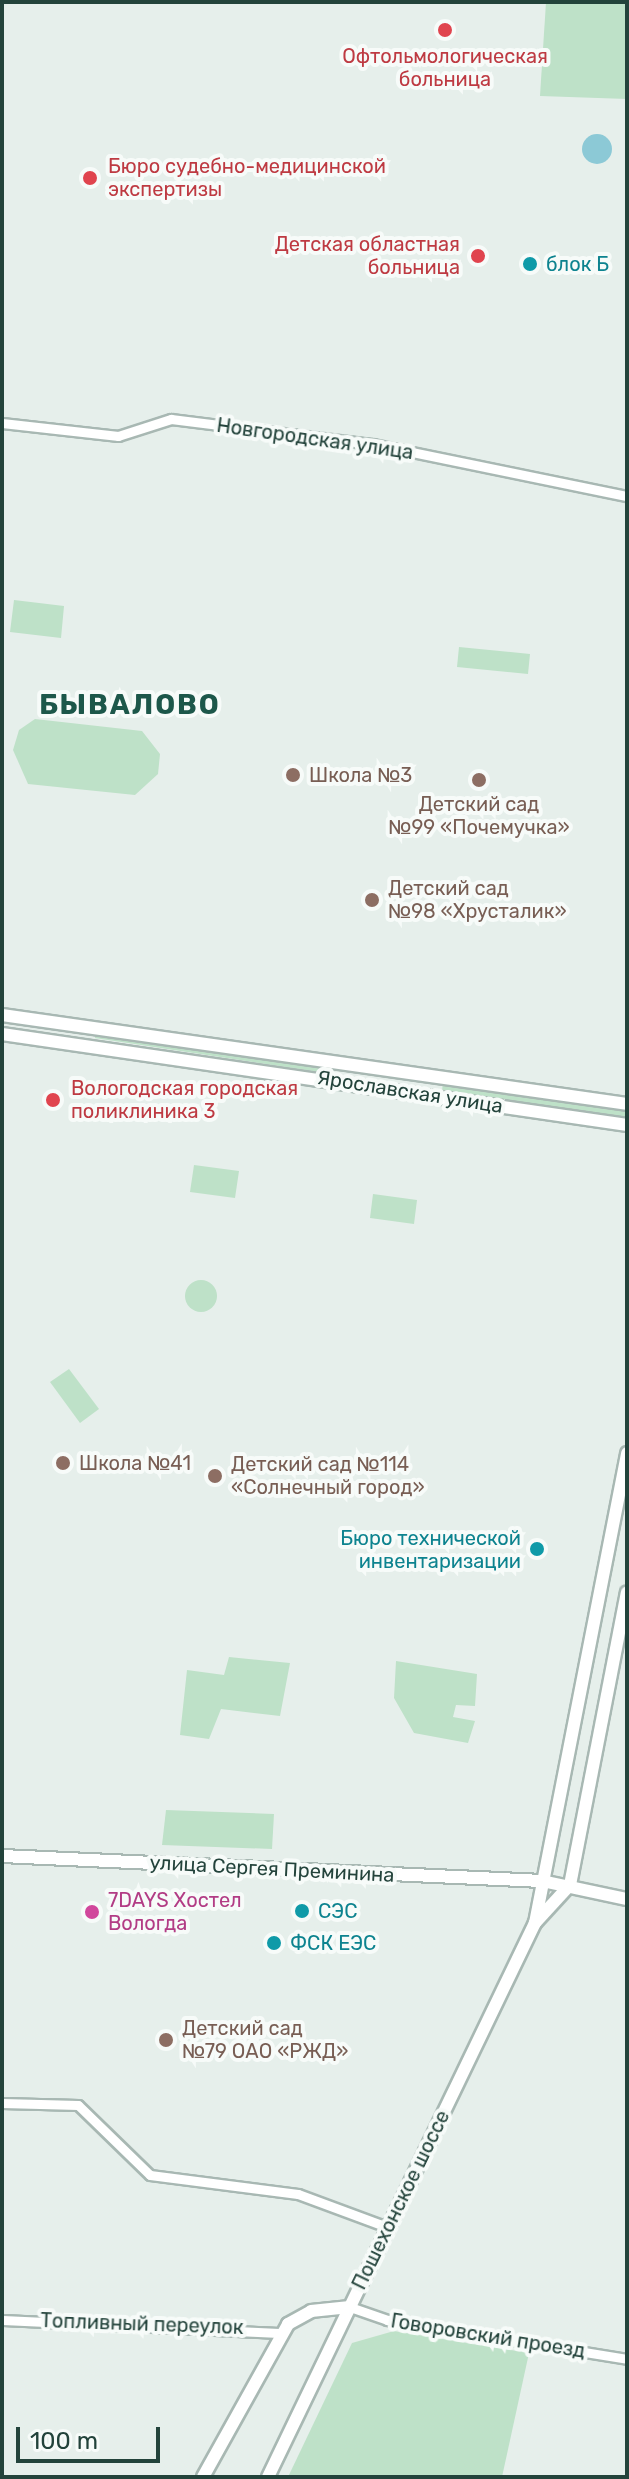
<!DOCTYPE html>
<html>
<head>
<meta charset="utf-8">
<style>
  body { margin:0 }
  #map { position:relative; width:629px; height:2479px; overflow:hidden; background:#e6efeb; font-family:Rubik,sans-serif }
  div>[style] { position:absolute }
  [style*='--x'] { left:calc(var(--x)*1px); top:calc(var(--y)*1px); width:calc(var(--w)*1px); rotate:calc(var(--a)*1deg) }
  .green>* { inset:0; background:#bee1c8 }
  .round { border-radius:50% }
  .water>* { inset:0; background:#8cc9d6 }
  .roads { filter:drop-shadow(2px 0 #a8b8b3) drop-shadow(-2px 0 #a8b8b3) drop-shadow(0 2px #a8b8b3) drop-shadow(0 -2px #a8b8b3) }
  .street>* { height:9px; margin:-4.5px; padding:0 4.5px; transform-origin:4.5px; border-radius:4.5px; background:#fff }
  .secondary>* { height:12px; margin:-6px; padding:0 6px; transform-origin:6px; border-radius:6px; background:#fff }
  .dots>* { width:22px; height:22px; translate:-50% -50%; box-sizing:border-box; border:4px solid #f7fbf9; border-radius:50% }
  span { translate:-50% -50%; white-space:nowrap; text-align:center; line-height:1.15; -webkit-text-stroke:8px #f7fbf9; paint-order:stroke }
  .health-label { font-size:20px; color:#be3a42 }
  .left { translate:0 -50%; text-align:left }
  .right { translate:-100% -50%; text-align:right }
  .culture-label { font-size:20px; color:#0d838f }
  .street-label { font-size:20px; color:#23433b }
  .education-label { font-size:20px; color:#785e54 }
  .hotel-label { font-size:20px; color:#b23c85 }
  .district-label { font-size:28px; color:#1d574a; font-weight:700; letter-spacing:2px }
  .frame { position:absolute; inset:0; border:4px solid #23433b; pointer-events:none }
  .scale { position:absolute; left:16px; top:2427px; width:144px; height:36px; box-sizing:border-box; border:4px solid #23433b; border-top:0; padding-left:10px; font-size:24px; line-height:28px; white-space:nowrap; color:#23433b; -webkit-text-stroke:6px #f7fbf9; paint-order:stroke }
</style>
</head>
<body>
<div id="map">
  <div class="green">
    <div style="clip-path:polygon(546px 2px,627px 2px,627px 99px,540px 96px)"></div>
    <div style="clip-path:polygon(14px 600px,64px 606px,61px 638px,10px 632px)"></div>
    <div style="clip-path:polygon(459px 647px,530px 654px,528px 674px,457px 667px)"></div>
    <div style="clip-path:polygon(35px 719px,142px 731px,160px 754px,158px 774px,135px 795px,28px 784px,13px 750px,19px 730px)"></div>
    <div style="clip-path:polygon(96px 1030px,321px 1065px,319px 1072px,95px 1038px)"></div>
    <div style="clip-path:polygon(443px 1082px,627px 1108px,627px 1117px,442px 1091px)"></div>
    <div style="clip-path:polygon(194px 1165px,239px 1171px,235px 1198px,190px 1192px)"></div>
    <div style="clip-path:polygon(373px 1194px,417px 1200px,414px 1224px,370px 1218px)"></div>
    <div class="round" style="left:185px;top:1280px;width:32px;height:32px"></div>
    <div style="clip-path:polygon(69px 1369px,99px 1409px,80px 1423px,50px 1382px)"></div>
    <div style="clip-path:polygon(229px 1657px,290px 1663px,280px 1716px,221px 1709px,209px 1739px,180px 1735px,187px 1670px,224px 1675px)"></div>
    <div style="clip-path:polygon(396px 1661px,477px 1674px,475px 1706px,456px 1705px,453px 1717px,475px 1721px,468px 1743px,414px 1733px,394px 1698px)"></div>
    <div style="clip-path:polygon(166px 1810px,274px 1814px,272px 1849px,162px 1845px)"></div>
    <div style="clip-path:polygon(394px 2331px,529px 2353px,502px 2477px,288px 2477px,352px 2343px)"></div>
  </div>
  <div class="water">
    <div class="round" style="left:582px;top:134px;width:30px;height:30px"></div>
  </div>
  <div class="roads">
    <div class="street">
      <div style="--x:2;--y:423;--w:117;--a:6.4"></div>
      <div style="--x:118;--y:436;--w:56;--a:-17.8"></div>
      <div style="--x:171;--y:419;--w:204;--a:7.1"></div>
      <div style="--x:373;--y:444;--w:259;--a:11.6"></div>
      <div style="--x:2;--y:2103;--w:76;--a:1.5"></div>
      <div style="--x:78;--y:2105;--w:100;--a:44.2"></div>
      <div style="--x:150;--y:2175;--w:149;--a:7.3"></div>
      <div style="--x:298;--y:2194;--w:95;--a:20.3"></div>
      <div style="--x:350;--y:2307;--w:39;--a:19"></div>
      <div style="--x:387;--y:2320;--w:243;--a:9.2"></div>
      <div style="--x:2;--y:2320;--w:278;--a:2.7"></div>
    </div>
    <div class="secondary">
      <div style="--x:2;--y:1015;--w:631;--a:8.1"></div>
      <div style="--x:2;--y:1034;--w:632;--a:8.28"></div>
      <div style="--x:2;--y:1856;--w:541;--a:2.65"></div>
      <div style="--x:542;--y:1881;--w:87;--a:12"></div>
      <div style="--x:535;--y:1923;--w:479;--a:-78.9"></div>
      <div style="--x:203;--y:2477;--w:175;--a:-60.9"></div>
      <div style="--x:288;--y:2324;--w:26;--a:-29"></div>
      <div style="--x:311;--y:2311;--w:39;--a:-6"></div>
      <div style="--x:268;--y:2477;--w:615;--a:-64.27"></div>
      <div style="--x:535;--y:1923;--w:52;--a:-47.4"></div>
      <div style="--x:570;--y:1885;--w:298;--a:-79"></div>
    </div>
  </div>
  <div class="dots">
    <div style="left:445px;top:30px;background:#e0444e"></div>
    <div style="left:90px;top:178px;background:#e0444e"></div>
    <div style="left:478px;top:256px;background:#e0444e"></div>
    <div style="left:530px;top:264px;background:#0f9aa8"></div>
    <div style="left:293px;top:775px;background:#8d6e63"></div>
    <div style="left:479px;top:780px;background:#8d6e63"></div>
    <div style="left:372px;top:900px;background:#8d6e63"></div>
    <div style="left:53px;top:1100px;background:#e0444e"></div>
    <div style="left:63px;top:1463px;background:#8d6e63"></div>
    <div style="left:215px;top:1476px;background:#8d6e63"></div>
    <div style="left:537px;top:1549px;background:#0f9aa8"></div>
    <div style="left:302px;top:1911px;background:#0f9aa8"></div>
    <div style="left:92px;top:1912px;background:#d1479c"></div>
    <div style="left:274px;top:1943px;background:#0f9aa8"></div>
    <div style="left:166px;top:2040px;background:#8d6e63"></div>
  </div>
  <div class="health-label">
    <span style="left:445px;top:68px">Офтольмологическая<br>больница</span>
    <span class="left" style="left:108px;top:178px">Бюро судебно-медицинской<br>экспертизы</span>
    <span class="right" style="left:460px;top:256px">Детская областная<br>больница</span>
    <span class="left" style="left:71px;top:1100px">Вологодская городская<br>поликлиника 3</span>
  </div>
  <div class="culture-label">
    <span class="left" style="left:546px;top:264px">блок Б</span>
    <span class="right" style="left:521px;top:1550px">Бюро технической<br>инвентаризации</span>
    <span class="left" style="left:318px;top:1911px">СЭС</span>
    <span class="left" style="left:290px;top:1943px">ФСК ЕЭС</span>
  </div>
  <div class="street-label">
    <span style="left:315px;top:439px;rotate:8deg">Новгородская улица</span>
    <span style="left:410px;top:1092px;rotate:9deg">Ярославская улица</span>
    <span style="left:272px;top:1869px;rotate:3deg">улица Сергея Преминина</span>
    <span style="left:401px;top:2200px;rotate:-64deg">Пошехонское шоссе</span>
    <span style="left:142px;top:2324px;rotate:2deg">Топливный переулок</span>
    <span style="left:488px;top:2336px;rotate:9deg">Говоровский проезд</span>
  </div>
  <div class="education-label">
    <span class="left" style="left:309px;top:775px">Школа №3</span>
    <span style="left:479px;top:816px">Детский сад<br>№99 «Почемучка»</span>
    <span class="left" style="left:388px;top:900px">Детский сад<br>№98 «Хрусталик»</span>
    <span class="left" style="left:79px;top:1463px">Школа №41</span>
    <span class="left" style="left:231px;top:1476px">Детский сад №114<br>«Солнечный город»</span>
    <span class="left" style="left:182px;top:2040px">Детский сад<br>№79 ОАО «РЖД»</span>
  </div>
  <div class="hotel-label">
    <span class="left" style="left:108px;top:1912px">7DAYS Хостел<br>Вологда</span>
  </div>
  <div class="district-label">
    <span style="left:130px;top:705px">БЫВАЛОВО</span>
  </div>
  <div class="frame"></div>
  <div class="scale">100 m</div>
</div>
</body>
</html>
